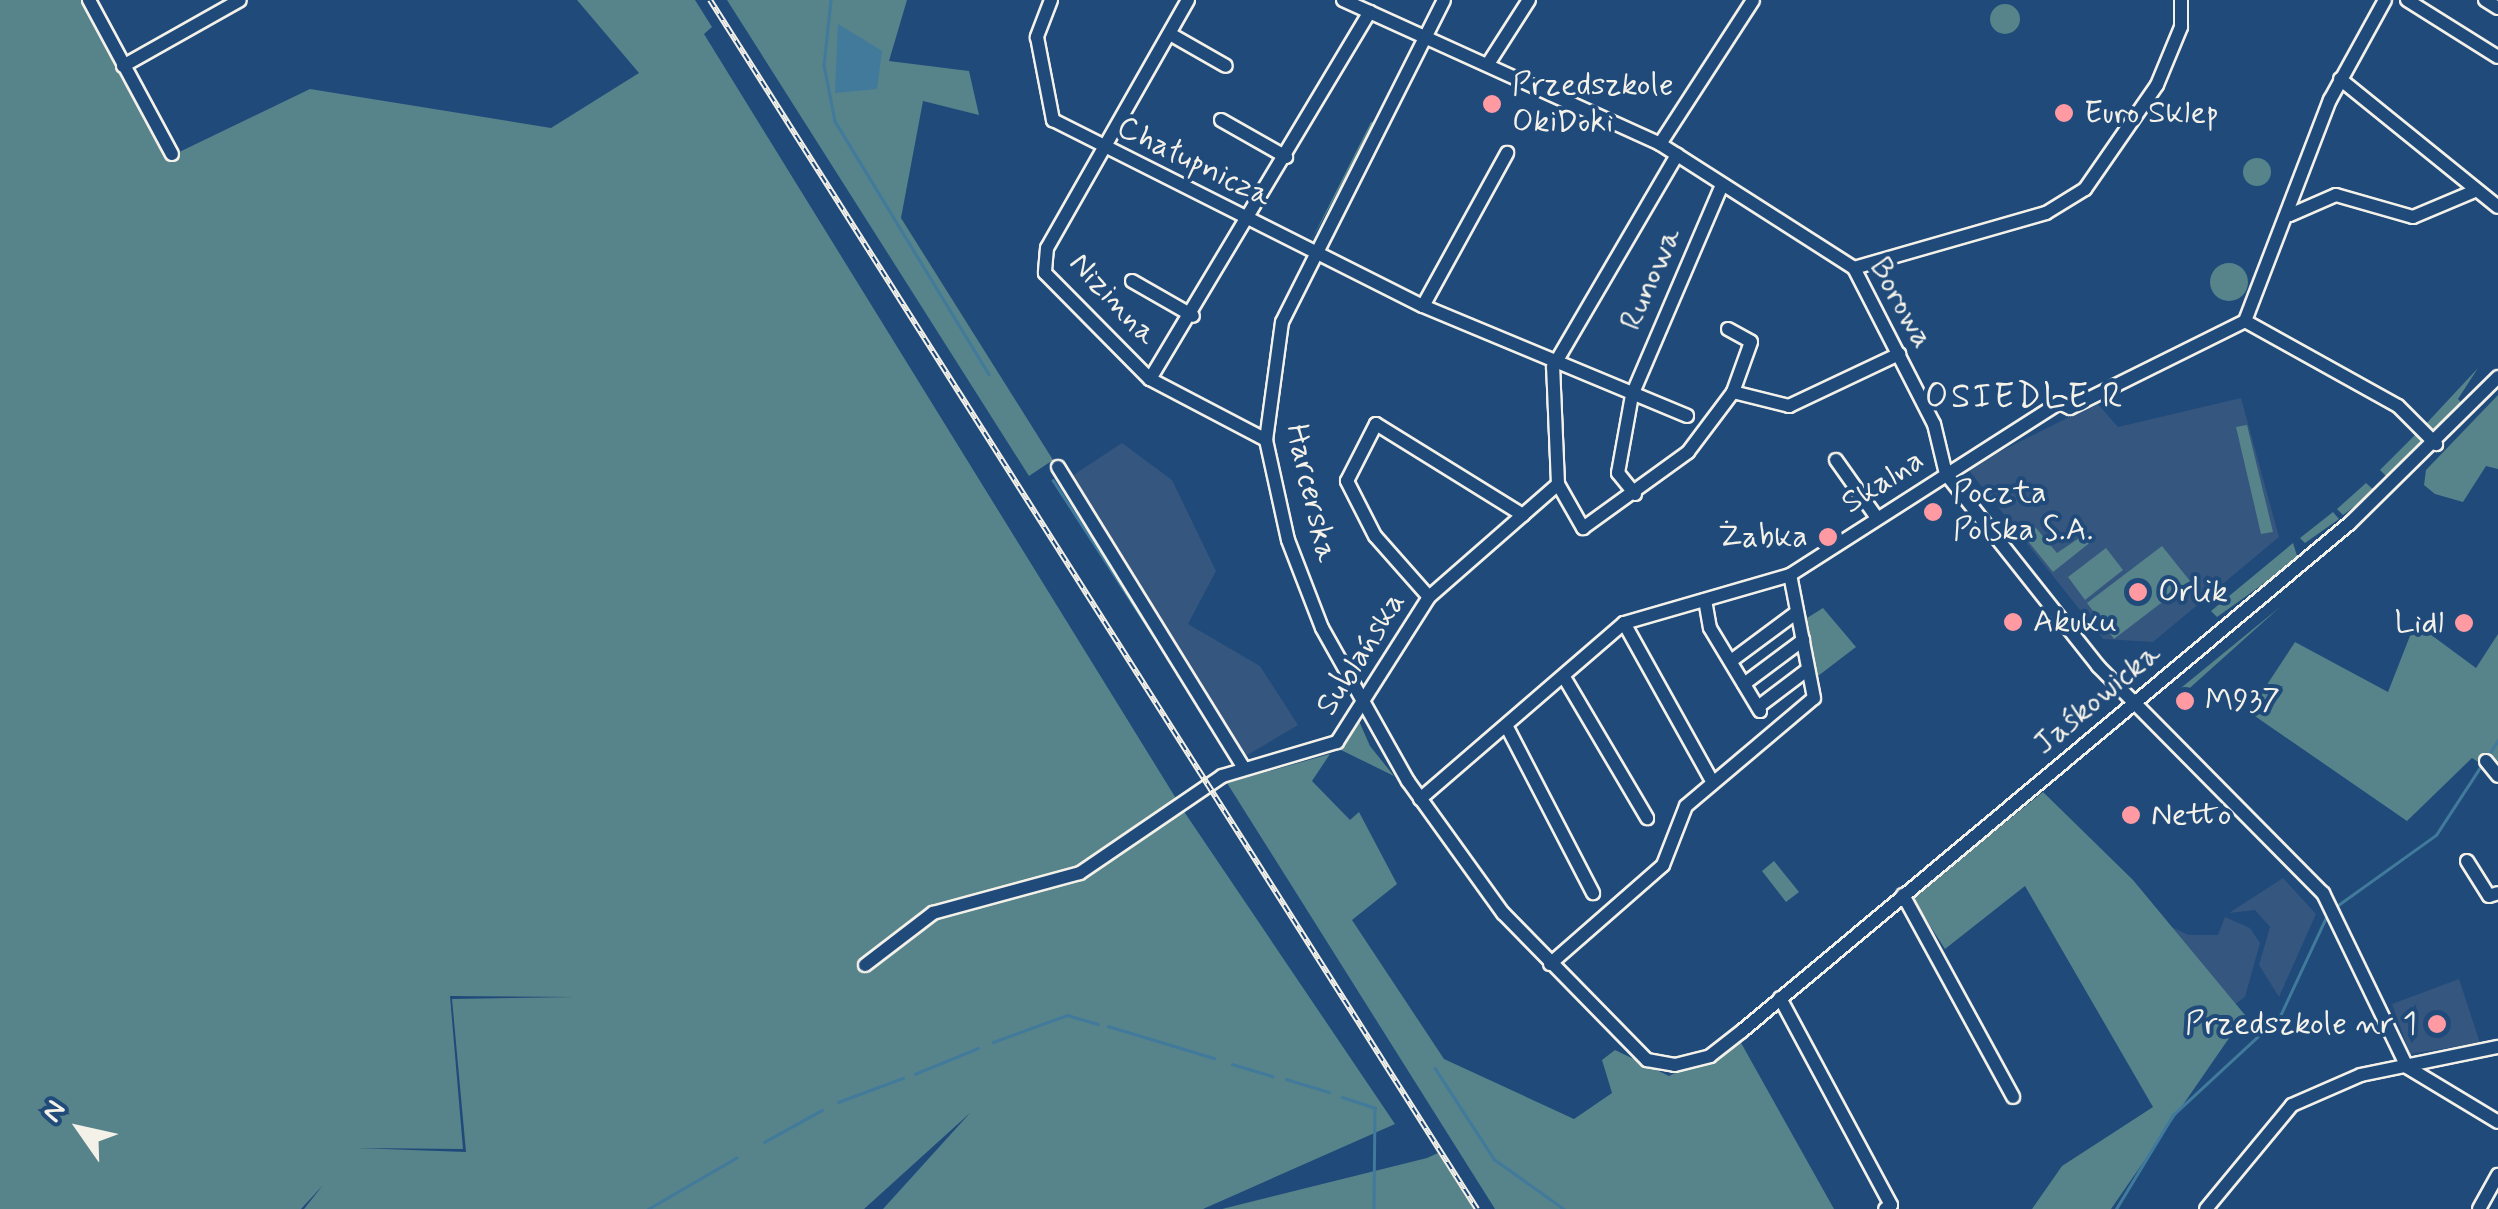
<!DOCTYPE html>
<html>
<head>
<meta charset="utf-8">
<style>
  body { margin:0 }
  #map { position:relative; width:2498px; height:1209px; overflow:hidden; background:#1f4a7a; font-family:Mynerve,sans-serif }
  div>[style] { position:absolute }
  [style*='--x'] { left:calc(var(--x)*1px); top:calc(var(--y)*1px); width:calc(var(--w)*1px); rotate:calc(var(--a)*1deg) }
  .built>* { inset:0; background:#35567e }
  .green>* { inset:0; background:#57838b }
  .round { border-radius:50% }
  .water>* { inset:0; background:#417a9b }
  .stream>* { height:2.5px; margin:-1.25px; padding:0 1.25px; transform-origin:1.25px; border-radius:1.25px; background:#417a9b }
  .roads { filter:drop-shadow(2px 0 #f4f1e8) drop-shadow(-2px 0 #f4f1e8) drop-shadow(0 2px #f4f1e8) drop-shadow(0 -2px #f4f1e8) }
  .minor>* { height:12px; margin:-6px; padding:0 6px; transform-origin:6px; border-radius:6px; background:#1f4a7a }
  .rail>* { height:6px; margin-top:-3px; transform-origin:0; background:repeating-linear-gradient(90deg,#1f4a7a 0 8px,#f4f1e8 0 16px); box-sizing:border-box; border-block:2px solid #f4f1e8 }
  .dots>* { width:28px; height:28px; translate:-50% -50%; box-sizing:border-box; border:5px solid #1f4a7a; border-radius:50% }
  span { translate:-50% -50%; white-space:nowrap; text-align:center; line-height:1.15; -webkit-text-stroke:8px #1f4a7a; paint-order:stroke }
  .poi-label { font-size:32px; color:#f4f1e8 }
  .left { translate:0 -50%; text-align:left }
  .right { translate:-100% -50%; text-align:right }
  .street-label { font-size:32px; color:#f4f1e8 }
  .neighbourhood-label { font-size:35px; color:#f4f1e8; letter-spacing:2.5px }
  .north { position:absolute; left:30px; top:1079px; width:100px; height:100px; -webkit-text-stroke:8px #1f4a7a; paint-order:stroke; rotate:304deg; font-size:28px; font-weight:700; line-height:40px; text-align:center; color:#f4f1e8 }
  .north::after { content:''; display:block; margin:auto; width:35px; height:45px; background:#f4f1e8; clip-path:polygon(50% 0,100% 100%,50% 72%,0 100%) }
</style>
</head>
<body>
<div id="map">
  <div class="built">
    <div style="clip-path:polygon(2241px 398px,2279px 537px,2153px 642px,2103px 639px,1967px 468px,2097px 403px,2118px 427px)"></div>
    <div style="clip-path:polygon(1122px 443px,1172px 480px,1216px 571px,1188px 624px,1260px 666px,1298px 725px,1239px 760px,1066px 480px)"></div>
    <div style="clip-path:polygon(2283px 878px,2316px 914px,2279px 997px,2259px 965px,2270px 927px,2255px 910px,2229px 913px)"></div>
    <div style="clip-path:polygon(2144px 915px,2189px 935px,2218px 935px,2225px 917px,2250px 928px,2260px 943px,2245px 997px,2220px 1015px)"></div>
    <div style="clip-path:polygon(2459px 979px,2480px 1043px,2410px 1054px,2392px 1004px)"></div>
  </div>
  <div class="green">
    <div style="clip-path:polygon(evenodd,0 0,84px 0,171px 156px,310px 89px,551px 128px,639px 73px,577px 0,695px 0,712px 27px,704px 34px,1185px 813px,1395px 1124px,1203px 1209px,883px 1209px,970px 1113px,864px 1209px,304px 1209px,323px 1185px,301px 1209px,0 1209px,0 0,450px 996px,576px 997px,452px 999px,466px 1152px,357px 1148px,463px 1149px,450px 996px)"></div>
    <div style="clip-path:polygon(727px 0,907px 0,889px 61px,969px 71px,979px 115px,923px 101px,901px 218px,1053px 460px,1029px 476px)"></div>
    <div class="round" style="left:1990px;top:4px;width:30px;height:30px"></div>
    <div style="clip-path:polygon(1371px 122px,1375px 123px,1310px 243px)"></div>
    <div class="round" style="left:2243px;top:158px;width:28px;height:28px"></div>
    <div class="round" style="left:2210px;top:263px;width:38px;height:38px"></div>
    <div style="clip-path:polygon(2478px 368px,2458px 399px,2465px 406px,2432px 433px,2424px 426px)"></div>
    <div style="clip-path:polygon(2498px 395px,2498px 469px,2486px 466px,2463px 502px,2435px 494px,2424px 485px,2426px 470px)"></div>
    <div style="clip-path:polygon(2247px 425px,2273px 532px,2261px 534px,2236px 427px)"></div>
    <div style="clip-path:polygon(2419px 431px,2426px 441px,2390px 480px,2380px 470px)"></div>
    <div style="clip-path:polygon(2366px 483px,2375px 491px,2343px 515px,2337px 509px)"></div>
    <div style="clip-path:polygon(2333px 512px,2339px 519px,2305px 543px,2300px 538px)"></div>
    <div style="clip-path:polygon(2031px 522px,2057px 553px,2085px 534px,2092px 541px,2053px 572px,2020px 531px)"></div>
    <div style="clip-path:polygon(2293px 543px,2298px 559px,2217px 617px,2211px 611px)"></div>
    <div style="clip-path:polygon(2162px 546px,2190px 581px,2114px 639px,2087px 603px)"></div>
    <div style="clip-path:polygon(2106px 548px,2123px 570px,2085px 600px,2068px 577px)"></div>
    <div style="clip-path:polygon(2280px 607px,2182px 695px,2176px 695px,2176px 692px)"></div>
    <div style="clip-path:polygon(1823px 608px,1856px 647px,1818px 676px,1807px 618px)"></div>
    <div style="clip-path:polygon(2415px 623px,2476px 668px,2498px 634px,2498px 775px,2472px 758px,2407px 821px,2249px 712px,2295px 642px,2388px 692px)"></div>
    <div style="clip-path:polygon(1359px 721px,1370px 746px,1394px 776px,1341px 750px)"></div>
    <div style="clip-path:polygon(1330px 754px,1312px 781px,1350px 820px,1359px 812px,1397px 884px,1352px 920px,1444px 1059px,1574px 1119px,1612px 1093px,1602px 1060px,1615px 1050px,1669px 1076px,1740px 1041px,1834px 1209px,1495px 1209px,1227px 783px)"></div>
    <div style="clip-path:polygon(2043px 792px,2133px 880px,2245px 1015px,2111px 1209px,2032px 1209px,2062px 1166px,2153px 1107px,2025px 886px,1945px 949px,1912px 898px)"></div>
    <div style="clip-path:polygon(1774px 861px,1799px 892px,1786px 902px,1762px 871px)"></div>
    <div style="clip-path:polygon(1438px 1153px,1474px 1209px,1222px 1209px,1427px 1158px)"></div>
  </div>
  <div class="water">
    <div style="clip-path:polygon(838px 24px,882px 51px,877px 89px,835px 93px)"></div>
  </div>
  <div class="stream">
    <div style="--x:831;--y:0;--w:65;--a:96.1"></div>
    <div style="--x:824;--y:65;--w:57;--a:78.9"></div>
    <div style="--x:835;--y:121;--w:296;--a:58.7"></div>
    <div style="--x:1053;--y:480;--w:223;--a:57.1"></div>
    <div style="--x:2488;--y:756;--w:19;--a:-58"></div>
    <div style="--x:2334;--y:908;--w:125;--a:-35.6"></div>
    <div style="--x:2436;--y:835;--w:86;--a:-56.9"></div>
    <div style="--x:1108;--y:1026;--w:111;--a:16.8"></div>
    <div style="--x:993;--y:1042;--w:79;--a:-20"></div>
    <div style="--x:1067;--y:1015;--w:32;--a:16"></div>
    <div style="--x:1232;--y:1064;--w:42;--a:16.7"></div>
    <div style="--x:1435;--y:1068;--w:108;--a:57"></div>
    <div style="--x:1494;--y:1159;--w:86;--a:35.5"></div>
    <div style="--x:915;--y:1074;--w:68;--a:-22.4"></div>
    <div style="--x:1286;--y:1079;--w:45;--a:16.8"></div>
    <div style="--x:1342;--y:1097;--w:35;--a:18"></div>
    <div style="--x:1375;--y:1108;--w:101;--a:90.6"></div>
    <div style="--x:838;--y:1102;--w:69;--a:-20.3"></div>
    <div style="--x:764;--y:1142;--w:66;--a:-28.9"></div>
    <div style="--x:648;--y:1209;--w:102;--a:-30.1"></div>
    <div style="--x:2116;--y:1209;--w:110;--a:-58.8"></div>
    <div style="--x:2173;--y:1115;--w:146;--a:-42.8"></div>
    <div style="--x:2280;--y:1016;--w:114;--a:-65"></div>
  </div>
  <div class="roads">
    <div class="minor">
      <div style="--x:89;--y:0;--w:175;--a:61.7"></div>
      <div style="--x:1051;--y:0;--w:40;--a:111"></div>
      <div style="--x:1037;--y:37;--w:85;--a:79.1"></div>
      <div style="--x:1053;--y:120;--w:414;--a:26.7"></div>
      <div style="--x:1423;--y:306;--w:286;--a:22.6"></div>
      <div style="--x:1188;--y:0;--w:285;--a:119.6"></div>
      <div style="--x:1047;--y:248;--w:25;--a:95"></div>
      <div style="--x:1045;--y:273;--w:149;--a:45.3"></div>
      <div style="--x:1150;--y:379;--w:131;--a:27.7"></div>
      <div style="--x:1343;--y:0;--w:348;--a:24.4"></div>
      <div style="--x:1660;--y:144;--w:230;--a:32.6"></div>
      <div style="--x:1854;--y:268;--w:175;--a:62.9"></div>
      <div style="--x:1934;--y:424;--w:51;--a:76.5"></div>
      <div style="--x:1946;--y:474;--w:245;--a:51.6"></div>
      <div style="--x:2098;--y:666;--w:320;--a:45.3"></div>
      <div style="--x:2323;--y:893;--w:193;--a:64.2"></div>
      <div style="--x:2407;--y:1067;--w:106;--a:31.1"></div>
      <div style="--x:1444;--y:0;--w:360;--a:116.7"></div>
      <div style="--x:1282;--y:322;--w:119;--a:97.7"></div>
      <div style="--x:1266;--y:440;--w:102;--a:77.6"></div>
      <div style="--x:1288;--y:540;--w:94;--a:68.9"></div>
      <div style="--x:1322;--y:628;--w:176;--a:60.7"></div>
      <div style="--x:1408;--y:781;--w:163;--a:54.3"></div>
      <div style="--x:1503;--y:913;--w:206;--a:45.6"></div>
      <div style="--x:1647;--y:1060;--w:28;--a:10"></div>
      <div style="--x:1675;--y:1065;--w:36;--a:-14"></div>
      <div style="--x:1710;--y:1056;--w:41;--a:-38"></div>
      <div style="--x:1742;--y:1031;--w:792;--a:-39.88"></div>
      <div style="--x:2350;--y:523;--w:208;--a:-44.6"></div>
      <div style="--x:2407;--y:0;--w:107;--a:32.1"></div>
      <div style="--x:2485;--y:0;--w:15;--a:32"></div>
      <div style="--x:1170;--y:34;--w:64;--a:29.7"></div>
      <div style="--x:1488;--y:64;--w:76;--a:-57.4"></div>
      <div style="--x:123;--y:66;--w:134;--a:-29.4"></div>
      <div style="--x:2340;--y:79;--w:203;--a:39"></div>
      <div style="--x:1221;--y:120;--w:75;--a:29.6"></div>
      <div style="--x:1660;--y:144;--w:171;--a:-57.1"></div>
      <div style="--x:2290;--y:215;--w:50;--a:-23.5"></div>
      <div style="--x:2336;--y:195;--w:80;--a:15.9"></div>
      <div style="--x:2413;--y:217;--w:67;--a:-22.8"></div>
      <div style="--x:1854;--y:268;--w:200;--a:-16"></div>
      <div style="--x:2046;--y:213;--w:46;--a:-31.6"></div>
      <div style="--x:2085;--y:189;--w:126;--a:-55.3"></div>
      <div style="--x:2157;--y:85;--w:63;--a:-67.5"></div>
      <div style="--x:2181;--y:27;--w:27;--a:-90"></div>
      <div style="--x:1132;--y:281;--w:70;--a:29.8"></div>
      <div style="--x:1423;--y:306;--w:175;--a:-61.2"></div>
      <div style="--x:2245;--y:321;--w:175;--a:29.1"></div>
      <div style="--x:2398;--y:406;--w:54;--a:45"></div>
      <div style="--x:1728;--y:329;--w:26;--a:29"></div>
      <div style="--x:1751;--y:342;--w:53;--a:109.8"></div>
      <div style="--x:1150;--y:379;--w:428;--a:-59.1"></div>
      <div style="--x:1836;--y:460;--w:71;--a:54.7"></div>
      <div style="--x:1058;--y:467;--w:354;--a:58.3"></div>
      <div style="--x:1558;--y:484;--w:51;--a:60.4"></div>
      <div style="--x:1583;--y:528;--w:130;--a:-35.9"></div>
      <div style="--x:1688;--y:452;--w:75;--a:-53.1"></div>
      <div style="--x:1733;--y:392;--w:58;--a:14"></div>
      <div style="--x:1789;--y:406;--w:122;--a:-25.3"></div>
      <div style="--x:1635;--y:494;--w:27;--a:-129"></div>
      <div style="--x:1618;--y:473;--w:79;--a:-79.8"></div>
      <div style="--x:1632;--y:395;--w:228;--a:-66.8"></div>
      <div style="--x:1429;--y:597;--w:81;--a:-131.5"></div>
      <div style="--x:1375;--y:536;--w:62;--a:-117"></div>
      <div style="--x:1347;--y:481;--w:64;--a:-63"></div>
      <div style="--x:1376;--y:424;--w:173;--a:31.8"></div>
      <div style="--x:1705;--y:600;--w:28;--a:80"></div>
      <div style="--x:1710;--y:628;--w:97;--a:58.9"></div>
      <div style="--x:1624;--y:623;--w:181;--a:60.9"></div>
      <div style="--x:1731;--y:661;--w:82;--a:-36.6"></div>
      <div style="--x:1564;--y:677;--w:164;--a:59.5"></div>
      <div style="--x:1744;--y:684;--w:74;--a:-36.7"></div>
      <div style="--x:1758;--y:707;--w:63;--a:-37.2"></div>
      <div style="--x:1508;--y:729;--w:185;--a:62.6"></div>
      <div style="--x:2486;--y:761;--w:19;--a:51"></div>
      <div style="--x:1420;--y:799;--w:269;--a:-40.8"></div>
      <div style="--x:1624;--y:623;--w:173;--a:-16.1"></div>
      <div style="--x:1790;--y:575;--w:319;--a:-32.6"></div>
      <div style="--x:2059;--y:403;--w:12;--a:24"></div>
      <div style="--x:2070;--y:408;--w:195;--a:-26.4"></div>
      <div style="--x:2245;--y:321;--w:237;--a:-69"></div>
      <div style="--x:2330;--y:100;--w:114;--a:-61.2"></div>
      <div style="--x:2467;--y:861;--w:41;--a:57.8"></div>
      <div style="--x:2489;--y:896;--w:9;--a:-18"></div>
      <div style="--x:1903;--y:895;--w:230;--a:61.4"></div>
      <div style="--x:1550;--y:964;--w:150;--a:-41.2"></div>
      <div style="--x:1663;--y:865;--w:63;--a:-68.7"></div>
      <div style="--x:1686;--y:806;--w:167;--a:-40.2"></div>
      <div style="--x:1814;--y:698;--w:125;--a:-101"></div>
      <div style="--x:865;--y:965;--w:86;--a:-37.4"></div>
      <div style="--x:933;--y:913;--w:152;--a:-15.2"></div>
      <div style="--x:1080;--y:873;--w:172;--a:-34.3"></div>
      <div style="--x:1222;--y:776;--w:120;--a:-16.5"></div>
      <div style="--x:1337;--y:742;--w:172;--a:-57.6"></div>
      <div style="--x:1429;--y:597;--w:171;--a:-41.2"></div>
      <div style="--x:1558;--y:484;--w:117;--a:-92.4"></div>
      <div style="--x:1553;--y:367;--w:246;--a:-59.7"></div>
      <div style="--x:1780;--y:998;--w:235;--a:61.8"></div>
      <div style="--x:1891;--y:1205;--w:7;--a:146"></div>
      <div style="--x:2206;--y:1209;--w:135;--a:-50.4"></div>
      <div style="--x:2292;--y:1105;--w:75;--a:-23.5"></div>
      <div style="--x:2361;--y:1075;--w:140;--a:-11.6"></div>
      <div style="--x:2479;--y:1209;--w:39;--a:-61"></div>
    </div>
  </div>
  <div class="rail">
    <div style="--x:710;--y:0;--w:1432;--a:57.61"></div>
  </div>
  <div class="dots">
    <div style="left:1492px;top:104px;background:#ff9aa2"></div>
    <div style="left:2064px;top:113px;background:#ff9aa2"></div>
    <div style="left:1933px;top:512px;background:#ff9aa2"></div>
    <div style="left:1828px;top:537px;background:#ff9aa2"></div>
    <div style="left:2138px;top:592px;background:#ff9aa2"></div>
    <div style="left:2013px;top:622px;background:#ff9aa2"></div>
    <div style="left:2464px;top:623px;background:#ff9aa2"></div>
    <div style="left:2185px;top:701px;background:#ff9aa2"></div>
    <div style="left:2131px;top:815px;background:#ff9aa2"></div>
    <div style="left:2437px;top:1024px;background:#ff9aa2"></div>
  </div>
  <div class="poi-label">
    <span class="left" style="left:1512px;top:104px">Przedszkole<br>OkiDoki</span>
    <span class="left" style="left:2084px;top:113px">Euro Sklep</span>
    <span class="left" style="left:1953px;top:512px">Poczta<br>Polska S.A.</span>
    <span class="right" style="left:1808px;top:537px">Żabka</span>
    <span class="left" style="left:2158px;top:592px">Orlik</span>
    <span class="left" style="left:2033px;top:622px">Akuku</span>
    <span class="right" style="left:2444px;top:623px">Lidl</span>
    <span class="left" style="left:2205px;top:701px">M937</span>
    <span class="left" style="left:2151px;top:815px">Netto</span>
    <span class="right" style="left:2417px;top:1024px">Przedszkole nr 1</span>
  </div>
  <div class="street-label">
    <span style="left:1194px;top:162px;rotate:26deg">Chałupnicza</span>
    <span style="left:1651px;top:279px;rotate:-67deg">Runowa</span>
    <span style="left:1113px;top:299px;rotate:47deg">Nizinna</span>
    <span style="left:1901px;top:303px;rotate:60deg">Borowa</span>
    <span style="left:1883px;top:482px;rotate:-33deg">Skalna</span>
    <span style="left:1311px;top:493px;rotate:77deg">Harcerska</span>
    <span style="left:1361px;top:654px;rotate:-58deg">Sublańska</span>
    <span style="left:2097px;top:699px;rotate:-40deg">Jaśkowicka</span>
  </div>
  <div class="neighbourhood-label">
    <span style="left:2025px;top:397px">OSIEDLE R</span>
  </div>
  <div class="north">N</div>
</div>
</body>
</html>
